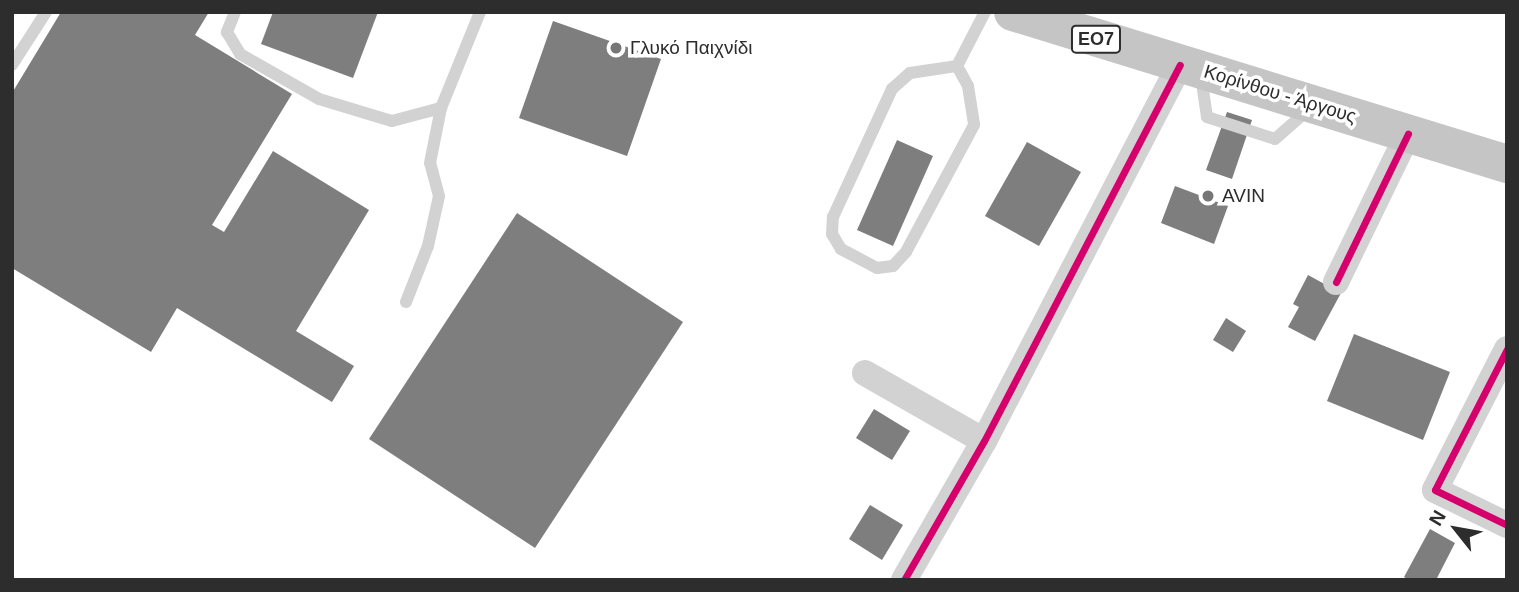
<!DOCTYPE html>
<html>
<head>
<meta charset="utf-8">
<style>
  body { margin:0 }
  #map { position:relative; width:1519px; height:592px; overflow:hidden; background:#fff; font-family:Helvetica,sans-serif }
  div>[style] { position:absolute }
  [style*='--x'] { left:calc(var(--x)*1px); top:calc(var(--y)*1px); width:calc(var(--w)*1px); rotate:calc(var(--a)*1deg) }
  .building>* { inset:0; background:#7e7e7e }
  .service>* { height:12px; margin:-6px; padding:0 6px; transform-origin:6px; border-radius:6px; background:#d2d2d2 }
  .minor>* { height:26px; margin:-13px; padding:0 13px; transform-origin:13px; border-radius:13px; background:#d2d2d2 }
  .primary>* { height:38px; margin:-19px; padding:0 19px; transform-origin:19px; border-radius:19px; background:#c5c5c5 }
  .cycleway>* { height:7px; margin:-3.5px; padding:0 3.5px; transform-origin:3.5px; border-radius:3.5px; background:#d6006c }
  .dots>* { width:19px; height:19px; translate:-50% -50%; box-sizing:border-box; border:4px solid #fff; border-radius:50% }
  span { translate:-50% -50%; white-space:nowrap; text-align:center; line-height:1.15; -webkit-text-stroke:7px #fff; paint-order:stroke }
  .shield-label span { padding:2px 5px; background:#fff; border:2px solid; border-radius:5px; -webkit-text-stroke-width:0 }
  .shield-label { font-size:18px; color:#2d2d2d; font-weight:700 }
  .poi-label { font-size:19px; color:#2d2d2d }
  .left { translate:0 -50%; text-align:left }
  .street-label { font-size:19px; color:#2d2d2d }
  .frame { position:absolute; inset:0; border:14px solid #2d2d2d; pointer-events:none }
  .north { position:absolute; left:1421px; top:494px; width:70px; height:70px; -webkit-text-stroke:5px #fff; paint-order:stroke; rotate:301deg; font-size:19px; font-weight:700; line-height:28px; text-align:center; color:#2d2d2d }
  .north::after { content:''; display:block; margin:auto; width:24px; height:32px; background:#2d2d2d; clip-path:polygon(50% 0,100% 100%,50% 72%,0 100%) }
</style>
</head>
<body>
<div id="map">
  <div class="building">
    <div style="clip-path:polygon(61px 12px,209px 12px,195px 35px,292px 94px,212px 225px,224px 232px,273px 151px,369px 210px,296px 331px,354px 366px,332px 402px,177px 308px,151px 352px,12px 268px,12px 93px)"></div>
    <div style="clip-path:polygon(273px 12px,378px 12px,353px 78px,261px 44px)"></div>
    <div style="clip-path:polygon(553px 21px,661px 59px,627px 156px,519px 118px)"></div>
    <div style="clip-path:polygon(1227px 112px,1252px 120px,1232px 179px,1206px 170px)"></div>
    <div style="clip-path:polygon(897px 140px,933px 156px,893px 246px,857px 230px)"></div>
    <div style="clip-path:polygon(1027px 142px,1081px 172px,1039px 246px,985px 216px)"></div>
    <div style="clip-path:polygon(1175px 186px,1228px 206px,1214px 244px,1161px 223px)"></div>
    <div style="clip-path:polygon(517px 213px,683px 322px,535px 548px,369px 439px)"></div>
    <div style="clip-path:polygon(1308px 275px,1341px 293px,1315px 341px,1288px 327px,1299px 307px,1293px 304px)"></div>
    <div style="clip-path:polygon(1226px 318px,1246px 331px,1233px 352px,1213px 340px)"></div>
    <div style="clip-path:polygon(1354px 334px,1450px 372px,1423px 440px,1327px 401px)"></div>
    <div style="clip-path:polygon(874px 409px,910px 431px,892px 460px,856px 438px)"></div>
    <div style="clip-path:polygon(870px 505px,903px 525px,882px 560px,849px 539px)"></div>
    <div style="clip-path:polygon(1430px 529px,1455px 543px,1436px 580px,1409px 580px,1404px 577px)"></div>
  </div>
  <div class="service">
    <div style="--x:235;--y:12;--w:22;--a:112"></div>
    <div style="--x:227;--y:32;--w:26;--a:59"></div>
    <div style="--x:240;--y:54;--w:91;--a:29.7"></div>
    <div style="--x:319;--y:99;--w:76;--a:16.8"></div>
    <div style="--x:392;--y:121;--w:51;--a:-14.9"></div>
    <div style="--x:12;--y:65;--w:63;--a:-57.3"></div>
    <div style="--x:957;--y:66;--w:23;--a:61"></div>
    <div style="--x:968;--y:86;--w:39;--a:81"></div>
    <div style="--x:974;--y:125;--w:144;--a:118.2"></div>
    <div style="--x:906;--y:252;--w:19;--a:133"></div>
    <div style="--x:893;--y:266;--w:16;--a:173"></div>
    <div style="--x:877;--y:268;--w:41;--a:-152.2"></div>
    <div style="--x:841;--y:249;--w:17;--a:-121"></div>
    <div style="--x:832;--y:234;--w:17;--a:-87"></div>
    <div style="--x:833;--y:217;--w:141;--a:-65.3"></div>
    <div style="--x:892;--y:89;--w:24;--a:-42"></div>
    <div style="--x:910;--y:73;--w:48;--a:-8.5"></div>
    <div style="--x:957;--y:66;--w:61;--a:-62.6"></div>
    <div style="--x:1201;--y:76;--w:41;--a:81.7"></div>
    <div style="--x:1207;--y:117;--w:71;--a:17.9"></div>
    <div style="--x:1275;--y:139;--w:44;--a:-41.3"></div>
    <div style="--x:406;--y:302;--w:60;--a:-68.6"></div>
    <div style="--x:428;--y:246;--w:51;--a:-77.6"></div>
    <div style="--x:439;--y:196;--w:34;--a:-105"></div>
    <div style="--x:430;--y:163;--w:56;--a:-78.7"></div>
    <div style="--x:441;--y:108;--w:104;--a:-67.9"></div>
  </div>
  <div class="minor">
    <div style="--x:1336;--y:282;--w:165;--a:-64.1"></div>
    <div style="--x:1507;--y:349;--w:158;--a:117.1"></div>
    <div style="--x:1435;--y:490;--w:80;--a:25.9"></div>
    <div style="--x:865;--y:373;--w:137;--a:29.7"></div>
    <div style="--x:904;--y:580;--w:160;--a:-60.1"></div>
    <div style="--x:984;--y:441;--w:424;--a:-62.5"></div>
  </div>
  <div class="primary">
    <div style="--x:1013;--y:12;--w:517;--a:17.1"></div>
  </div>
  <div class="cycleway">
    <div style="--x:1336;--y:282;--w:165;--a:-64.1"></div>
    <div style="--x:1507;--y:349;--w:158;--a:117.1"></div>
    <div style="--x:1435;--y:490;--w:80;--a:25.9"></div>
    <div style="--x:904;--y:580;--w:160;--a:-60.1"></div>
    <div style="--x:984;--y:441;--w:424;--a:-62.5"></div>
  </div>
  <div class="dots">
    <div style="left:616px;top:48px;background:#767676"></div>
    <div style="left:1208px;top:196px;background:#767676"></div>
  </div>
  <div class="shield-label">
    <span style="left:1096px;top:39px">ΕΟ7</span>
  </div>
  <div class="poi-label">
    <span class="left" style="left:630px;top:48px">Γλυκό Παιχνίδι</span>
    <span class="left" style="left:1222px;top:196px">AVIN</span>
  </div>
  <div class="street-label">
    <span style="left:1280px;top:94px;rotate:17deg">Κορίνθου - Άργους</span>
  </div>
  <div class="frame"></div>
  <div class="north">N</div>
</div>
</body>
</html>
